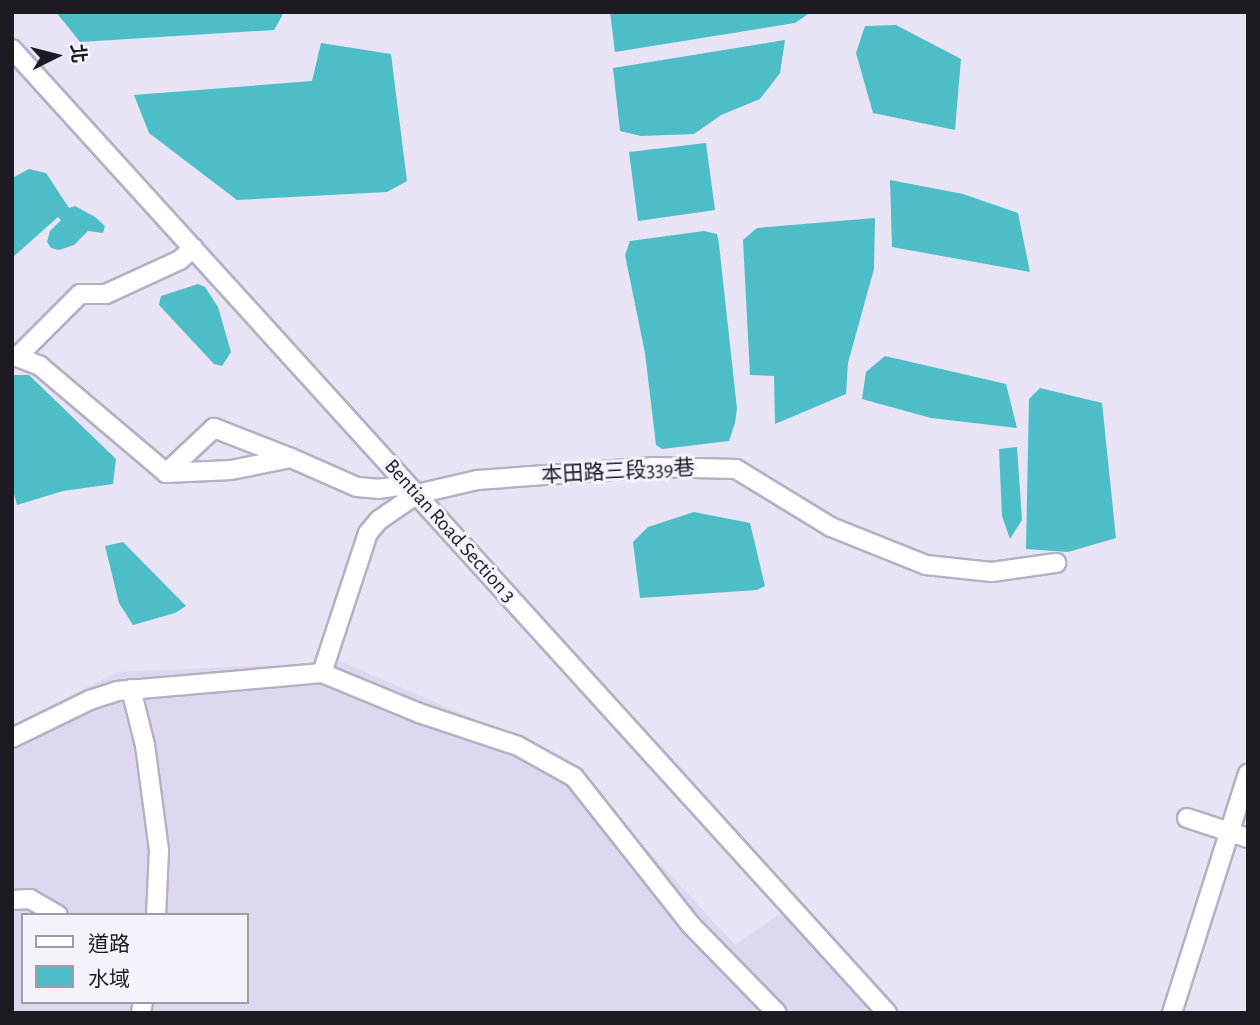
<!DOCTYPE html>
<html>
<head>
<meta charset="utf-8">
<style>
  body { margin:0 }
  #map { position:relative; width:1260px; height:1025px; overflow:hidden; background:#e8e3f5; font-family:"Alegreya Sans","Noto Sans TC",sans-serif }
  div>[style] { position:absolute }
  [style*='--x'] { left:calc(var(--x)*1px); top:calc(var(--y)*1px); width:calc(var(--w)*1px); rotate:calc(var(--a)*1deg) }
  .built>* { inset:0; background:#dfd7f0 }
  .water>* { inset:0; background:#4dbdc8 }
  .roads { filter:drop-shadow(2px 0 #b6b1c2) drop-shadow(-2px 0 #b6b1c2) drop-shadow(0 2px #b6b1c2) drop-shadow(0 -2px #b6b1c2) }
  .minor>* { height:18px; margin:-9px; padding:0 9px; transform-origin:9px; border-radius:9px; background:#fff }
  span { translate:-50% -50%; white-space:nowrap; text-align:center; line-height:1.15; -webkit-text-stroke:6px #f5f2fc; paint-order:stroke }
  .street-label { font-size:21px; color:#1d1b21 }
  .frame { position:absolute; inset:0; border:14px solid #1d1b21; pointer-events:none }
  .legend { position:absolute; left:21px; top:913px; width:228px; height:91px; box-sizing:border-box; background:#f5f2fc; border:2px solid #9f9ca4; margin:0; padding:9px 12px; list-style:none; font-size:21px; color:#1d1b21 }
  .legend li { display:flex; align-items:center; gap:14px; height:35px }
  .legend b { width:35px; border:2px solid #9f9ca4 }
  .north { position:absolute; left:21px; top:21px; width:70px; height:70px; -webkit-text-stroke:5px #f5f2fc; paint-order:stroke; rotate:84deg; font-size:19px; font-weight:700; line-height:28px; text-align:center; color:#1d1b21 }
  .north::after { content:''; display:block; margin:auto; width:24px; height:32px; background:#1d1b21; clip-path:polygon(50% 0,100% 100%,50% 72%,0 100%) }
</style>
</head>
<body>
<div id="map">
  <div class="built">
    <div style="clip-path:polygon(evenodd,342px 662px,562px 757px,735px 945px,788px 908px,883px 1013px,12px 1013px,12px 726px,117px 672px,342px 662px,23px 915px,247px 915px,247px 1002px,23px 1002px,23px 915px)"></div>
  </div>
  <div class="water">
    <div style="clip-path:polygon(56px 12px,282px 12px,282px 16px,274px 30px,80px 42px)"></div>
    <div style="clip-path:polygon(610px 12px,811px 12px,795px 23px,615px 52px)"></div>
    <div style="clip-path:polygon(896px 25px,961px 59px,955px 130px,873px 113px,856px 53px,865px 26px)"></div>
    <div style="clip-path:polygon(785px 40px,780px 73px,760px 99px,721px 115px,694px 134px,641px 136px,620px 131px,613px 68px)"></div>
    <div style="clip-path:polygon(321px 43px,391px 54px,407px 181px,387px 192px,237px 200px,149px 133px,134px 95px,312px 81px)"></div>
    <div style="clip-path:polygon(706px 143px,715px 210px,638px 221px,629px 152px)"></div>
    <div style="clip-path:polygon(29px 169px,46px 173px,69px 208px,75px 206px,95px 217px,105px 226px,103px 233px,88px 231px,74px 245px,59px 250px,51px 248px,47px 242px,50px 231px,61px 220px,58px 217px,12px 258px,12px 178px)"></div>
    <div style="clip-path:polygon(890px 180px,963px 194px,1018px 213px,1030px 272px,892px 247px)"></div>
    <div style="clip-path:polygon(875px 218px,874px 269px,848px 363px,846px 394px,775px 424px,774px 376px,750px 375px,743px 240px,757px 228px)"></div>
    <div style="clip-path:polygon(704px 231px,717px 234px,719px 244px,737px 409px,735px 423px,729px 441px,662px 449px,656px 445px,645px 353px,625px 255px,630px 241px)"></div>
    <div style="clip-path:polygon(198px 284px,205px 287px,218px 307px,231px 352px,222px 366px,214px 364px,159px 305px,161px 296px)"></div>
    <div style="clip-path:polygon(885px 356px,1006px 384px,1017px 428px,931px 418px,862px 399px,866px 372px)"></div>
    <div style="clip-path:polygon(12px 375px,29px 375px,116px 459px,113px 484px,63px 491px,17px 505px,12px 486px)"></div>
    <div style="clip-path:polygon(1040px 388px,1102px 403px,1116px 538px,1068px 552px,1026px 549px,1029px 399px)"></div>
    <div style="clip-path:polygon(1017px 447px,1022px 520px,1010px 539px,1002px 516px,999px 449px)"></div>
    <div style="clip-path:polygon(694px 512px,750px 523px,765px 586px,757px 590px,640px 598px,633px 542px,648px 527px)"></div>
    <div style="clip-path:polygon(123px 542px,186px 606px,175px 613px,133px 625px,119px 603px,105px 546px)"></div>
  </div>
  <div class="roads">
    <div class="minor">
      <div style="--x:12;--y:49;--w:1302;--a:47.77"></div>
      <div style="--x:12;--y:355;--w:30;--a:21"></div>
      <div style="--x:40;--y:366;--w:165;--a:40.3"></div>
      <div style="--x:166;--y:473;--w:66;--a:-43.2"></div>
      <div style="--x:214;--y:428;--w:83;--a:21.3"></div>
      <div style="--x:17;--y:357;--w:89;--a:-45"></div>
      <div style="--x:80;--y:294;--w:26;--a:0"></div>
      <div style="--x:106;--y:294;--w:81;--a:-24.7"></div>
      <div style="--x:180;--y:260;--w:18;--a:-43"></div>
      <div style="--x:166;--y:473;--w:65;--a:-2.6"></div>
      <div style="--x:231;--y:470;--w:61;--a:-11.3"></div>
      <div style="--x:291;--y:458;--w:72;--a:23.7"></div>
      <div style="--x:357;--y:487;--w:21;--a:5"></div>
      <div style="--x:378;--y:489;--w:21;--a:-8"></div>
      <div style="--x:399;--y:486;--w:20;--a:24"></div>
      <div style="--x:417;--y:494;--w:62;--a:-13.1"></div>
      <div style="--x:477;--y:480;--w:178;--a:-4.2"></div>
      <div style="--x:655;--y:467;--w:81;--a:1.4"></div>
      <div style="--x:736;--y:469;--w:111;--a:31.4"></div>
      <div style="--x:831;--y:527;--w:102;--a:21.8"></div>
      <div style="--x:926;--y:565;--w:66;--a:6.1"></div>
      <div style="--x:992;--y:572;--w:65;--a:-8"></div>
      <div style="--x:417;--y:494;--w:46;--a:145.6"></div>
      <div style="--x:379;--y:520;--w:17;--a:130"></div>
      <div style="--x:368;--y:533;--w:147;--a:108.2"></div>
      <div style="--x:322;--y:673;--w:105;--a:22.4"></div>
      <div style="--x:419;--y:713;--w:104;--a:18.4"></div>
      <div style="--x:518;--y:746;--w:64;--a:29"></div>
      <div style="--x:574;--y:777;--w:187;--a:51.7"></div>
      <div style="--x:690;--y:924;--w:124;--a:45.7"></div>
      <div style="--x:131;--y:689;--w:58;--a:76"></div>
      <div style="--x:145;--y:745;--w:106;--a:82.4"></div>
      <div style="--x:159;--y:850;--w:65;--a:92.6"></div>
      <div style="--x:12;--y:738;--w:87;--a:-26"></div>
      <div style="--x:90;--y:700;--w:28;--a:-18"></div>
      <div style="--x:117;--y:691;--w:206;--a:-5"></div>
      <div style="--x:1187;--y:818;--w:64;--a:18.2"></div>
      <div style="--x:12;--y:900;--w:18;--a:-3"></div>
      <div style="--x:30;--y:899;--w:32;--a:30"></div>
      <div style="--x:141;--y:1013;--w:11;--a:-80"></div>
      <div style="--x:1172;--y:1013;--w:251;--a:-72.4"></div>
    </div>
  </div>
  <div class="street-label">
    <span style="left:618px;top:472px;rotate:-3deg">本田路三段339巷</span>
    <span style="left:450px;top:531px;rotate:48deg">Bentian Road Section 3</span>
  </div>
  <div class="frame"></div>
  <ul class="legend">
  <li><b style="height:9px;background:#fff"></b>道路</li>
  <li><b style="height:19px;background:#4dbdc8"></b>水域</li>
  </ul>
  <div class="north">北</div>
</div>
</body>
</html>
